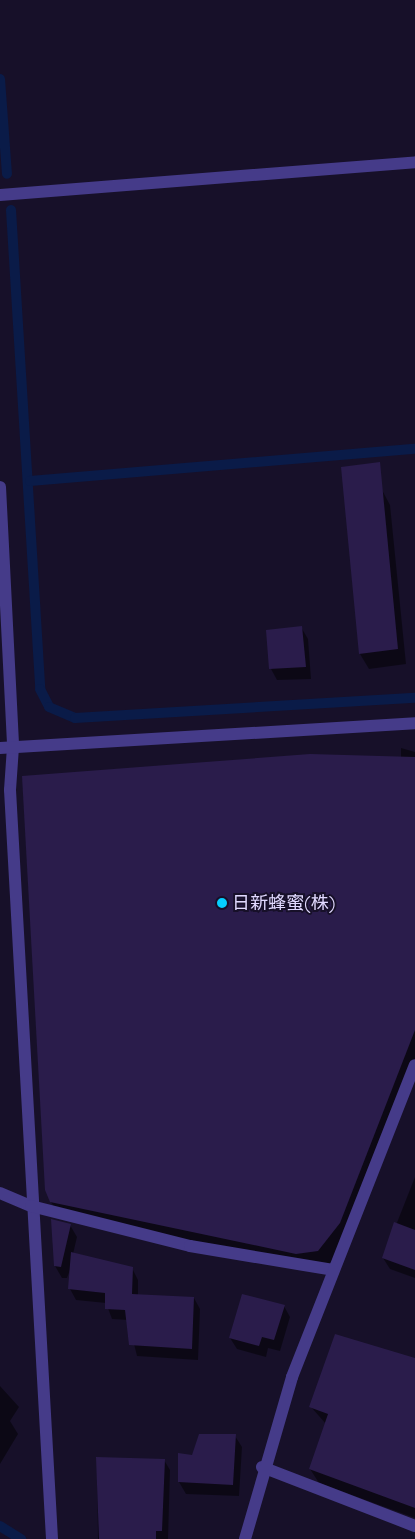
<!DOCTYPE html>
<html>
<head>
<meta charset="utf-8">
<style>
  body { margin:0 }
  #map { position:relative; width:415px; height:1539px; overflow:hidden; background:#171029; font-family:Quicksand,"Noto Sans JP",sans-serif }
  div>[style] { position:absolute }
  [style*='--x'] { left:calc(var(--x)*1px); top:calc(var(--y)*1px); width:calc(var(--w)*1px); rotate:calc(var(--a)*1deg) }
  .shadow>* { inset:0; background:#0007 }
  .stream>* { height:10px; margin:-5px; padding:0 5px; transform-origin:5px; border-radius:5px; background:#0a1b48 }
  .building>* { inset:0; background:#2a1c4b }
  .minor>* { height:12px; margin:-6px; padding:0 6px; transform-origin:6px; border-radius:6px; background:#453b89 }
  .tertiary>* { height:12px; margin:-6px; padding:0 6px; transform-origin:6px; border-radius:6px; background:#453b89 }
  .dots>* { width:14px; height:14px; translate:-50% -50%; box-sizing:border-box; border:2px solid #171029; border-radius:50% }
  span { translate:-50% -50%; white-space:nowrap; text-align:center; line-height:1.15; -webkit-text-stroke:4px #171029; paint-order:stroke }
  .poi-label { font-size:18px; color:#e1d9ff }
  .left { translate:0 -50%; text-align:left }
</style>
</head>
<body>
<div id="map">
  <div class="shadow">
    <div style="clip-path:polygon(342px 468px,382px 490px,390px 505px,406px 664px,369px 669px,360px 654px)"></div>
    <div style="clip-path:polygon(301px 627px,308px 639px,311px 679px,277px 680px,271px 669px)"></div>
    <div style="clip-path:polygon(401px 748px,415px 752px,415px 1069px,349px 1239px,327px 1267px,61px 1218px,51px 1202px,401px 758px)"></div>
    <div style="clip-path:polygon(415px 1177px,415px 1278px,390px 1269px,383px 1258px)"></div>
    <div style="clip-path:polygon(70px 1225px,77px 1237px,73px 1254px,132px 1268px,138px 1280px,138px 1296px,194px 1298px,200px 1309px,198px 1360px,137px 1356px,128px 1320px,112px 1319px,106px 1303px,76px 1300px,70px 1289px,71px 1267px,67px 1278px,62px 1278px,55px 1266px)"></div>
    <div style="clip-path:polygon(284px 1306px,290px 1317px,280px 1351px,268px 1348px,266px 1357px,237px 1349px,230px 1338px)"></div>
    <div style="clip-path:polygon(415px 1381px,415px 1518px,319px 1483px,310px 1469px,326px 1424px,311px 1407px)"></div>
    <div style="clip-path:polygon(0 1386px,19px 1407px,10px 1421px,18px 1434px,0 1464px)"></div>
    <div style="clip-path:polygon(235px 1436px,242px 1447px,239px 1496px,186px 1494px,179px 1482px,179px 1454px,193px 1457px)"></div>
    <div style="clip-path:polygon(97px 1458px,164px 1460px,170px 1470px,168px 1539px,98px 1539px)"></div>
  </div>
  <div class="stream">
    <div style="--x:0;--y:79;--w:95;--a:85.8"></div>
    <div style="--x:11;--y:210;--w:480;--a:86.5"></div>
    <div style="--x:40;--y:689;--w:20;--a:63"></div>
    <div style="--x:49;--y:707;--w:28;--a:23"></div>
    <div style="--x:75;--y:718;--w:341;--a:-3.4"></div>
    <div style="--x:30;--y:481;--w:386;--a:-4.8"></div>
    <div style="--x:0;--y:1526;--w:25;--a:32"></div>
  </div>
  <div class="building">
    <div style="clip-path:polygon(380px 462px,398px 649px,359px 654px,341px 467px)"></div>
    <div style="clip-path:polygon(302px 626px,306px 667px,269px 669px,266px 630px)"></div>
    <div style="clip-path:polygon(310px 754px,415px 757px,415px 1030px,340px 1223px,318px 1251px,296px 1254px,50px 1202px,45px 1190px,22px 776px)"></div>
    <div style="clip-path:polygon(51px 1219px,71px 1224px,61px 1267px,54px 1266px)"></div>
    <div style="clip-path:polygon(394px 1222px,415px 1230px,415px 1270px,382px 1258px)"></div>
    <div style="clip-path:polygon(71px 1252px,133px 1267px,132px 1294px,194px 1297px,192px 1349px,129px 1345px,125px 1310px,105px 1309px,105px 1293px,68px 1289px)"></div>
    <div style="clip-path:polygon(242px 1294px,285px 1305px,274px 1340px,262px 1337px,259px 1346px,229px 1338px)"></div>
    <div style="clip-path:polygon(335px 1334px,415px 1358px,415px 1508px,309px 1469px,328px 1414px,309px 1407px)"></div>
    <div style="clip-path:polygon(199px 1434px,236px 1434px,233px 1485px,178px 1482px,178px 1453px,192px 1455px)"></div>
    <div style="clip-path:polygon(96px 1457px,165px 1459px,162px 1531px,156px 1531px,156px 1539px,99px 1539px)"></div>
  </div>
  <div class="minor">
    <div style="--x:0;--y:195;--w:416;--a:-4.5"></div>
    <div style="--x:13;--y:747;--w:43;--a:94"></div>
    <div style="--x:10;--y:790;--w:750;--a:86.79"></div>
    <div style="--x:0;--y:1193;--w:34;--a:23"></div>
    <div style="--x:31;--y:1206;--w:164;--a:14.1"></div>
    <div style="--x:190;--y:1246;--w:145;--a:9.5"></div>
    <div style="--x:262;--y:1467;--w:164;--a:21.1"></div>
  </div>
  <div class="tertiary">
    <div style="--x:0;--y:487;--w:260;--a:87.1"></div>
    <div style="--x:0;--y:748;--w:416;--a:-3.4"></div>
    <div style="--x:245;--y:1539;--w:169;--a:-73.8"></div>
    <div style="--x:292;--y:1377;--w:335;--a:-68.5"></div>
  </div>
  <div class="dots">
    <div style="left:222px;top:903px;background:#05ceff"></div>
  </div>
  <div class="poi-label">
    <span class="left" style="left:232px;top:903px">日新蜂蜜(株)</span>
  </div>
</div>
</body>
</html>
